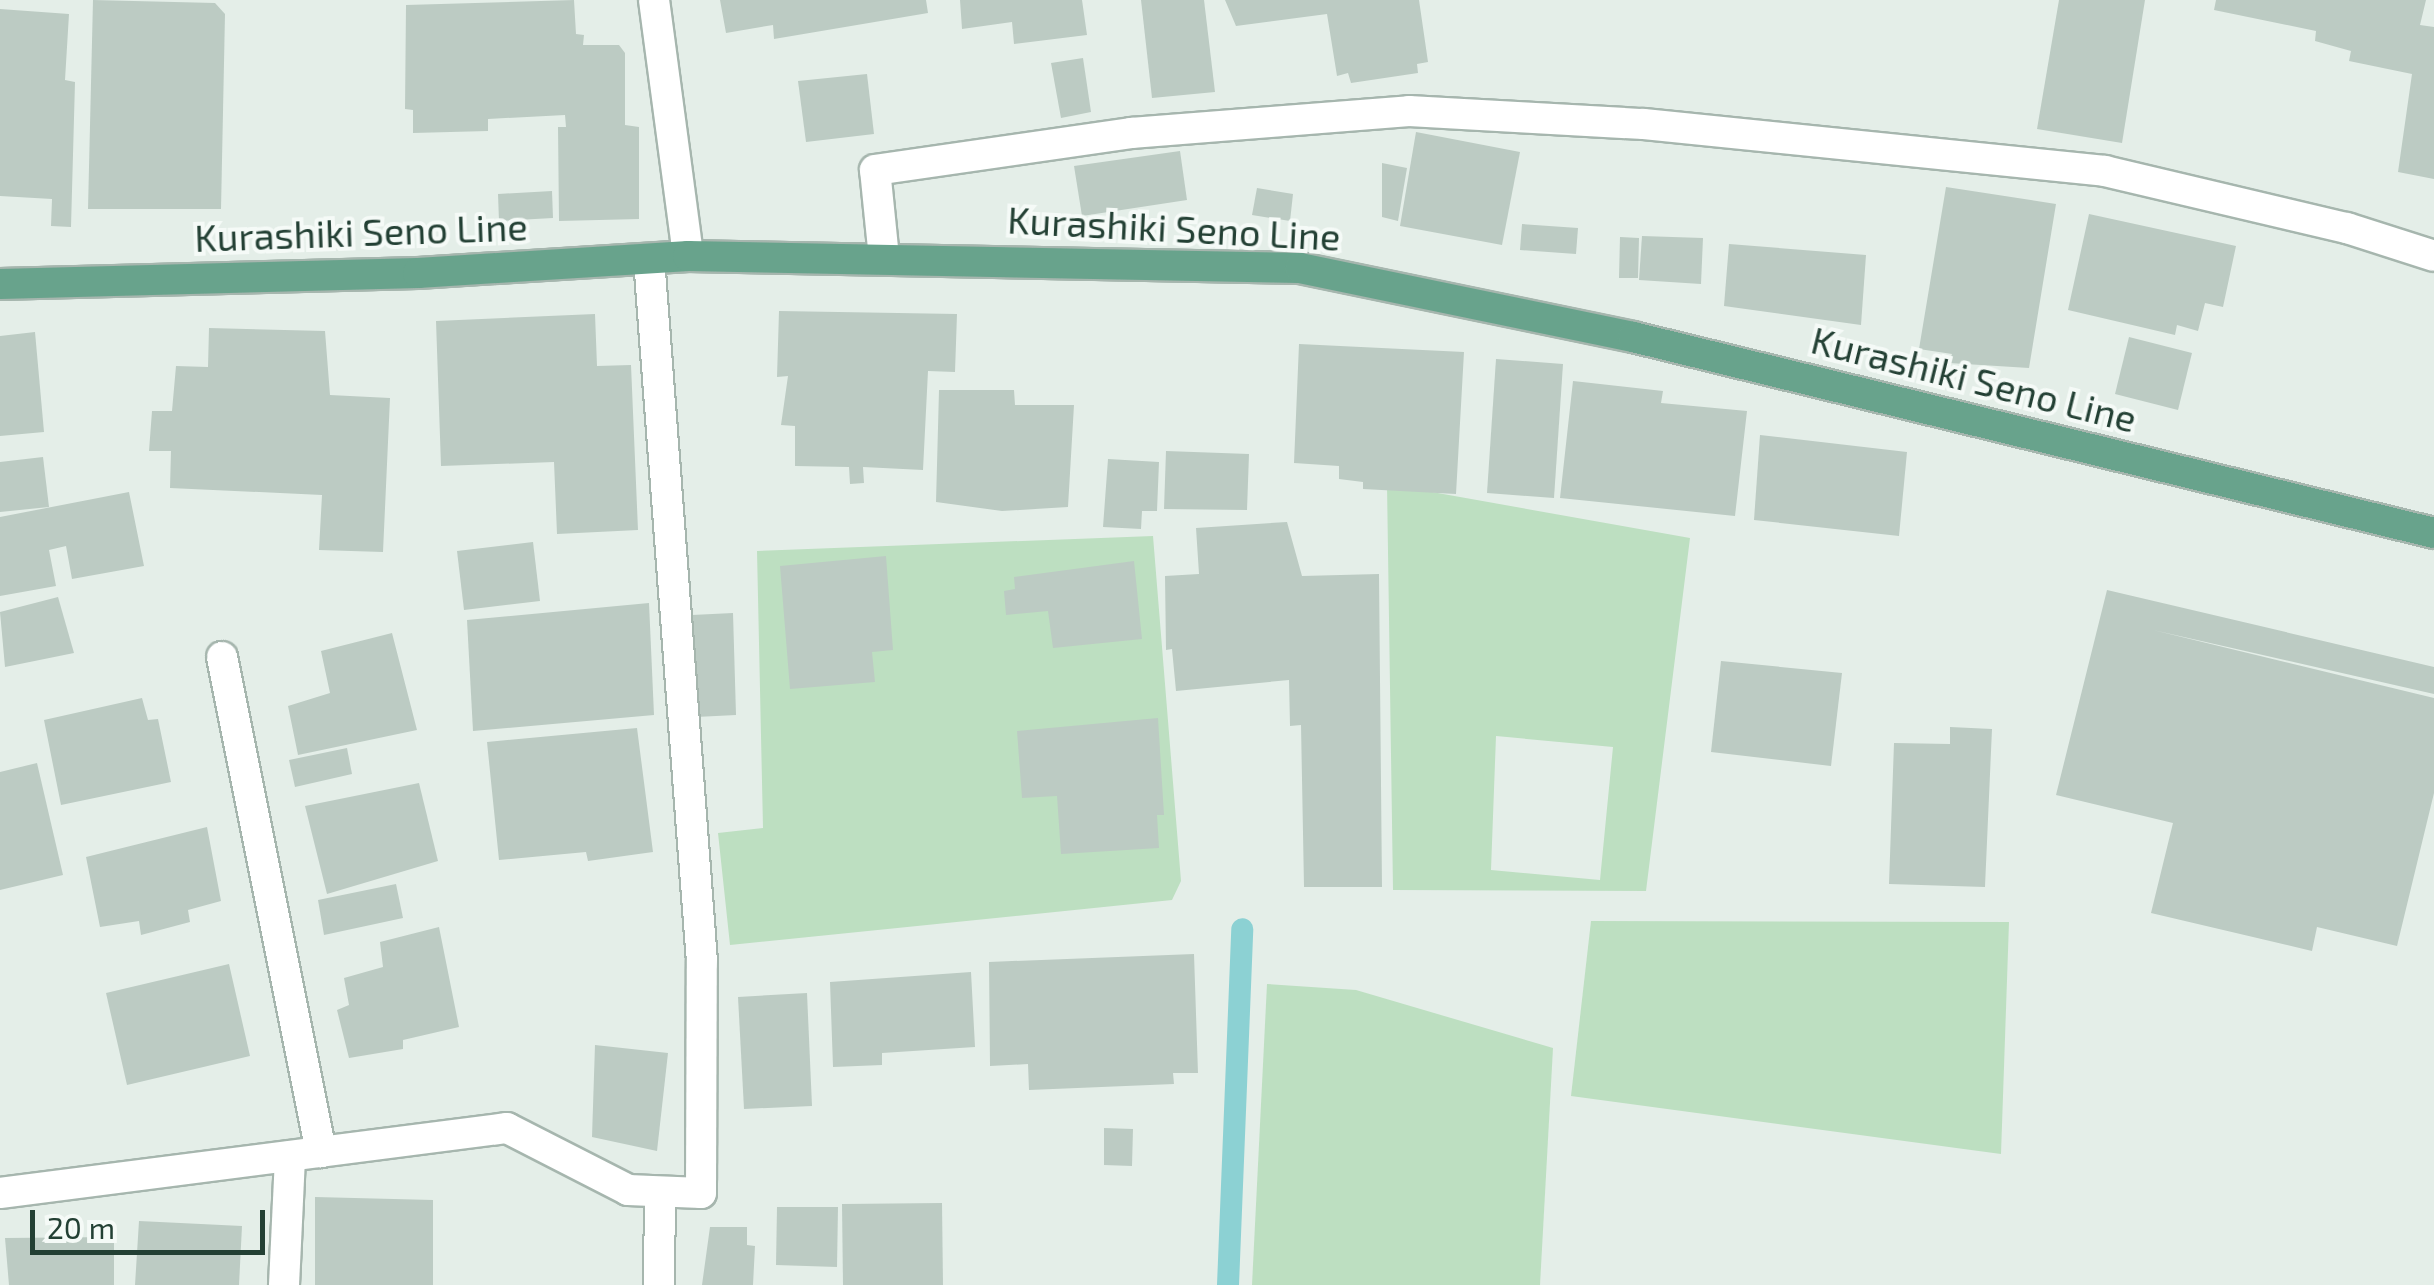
<!DOCTYPE html>
<html>
<head>
<meta charset="utf-8">
<style>
  body { margin:0 }
  #map { position:relative; width:2434px; height:1285px; overflow:hidden; background:#e4eee8; font-family:"Exo 2",sans-serif }
  div>[style] { position:absolute }
  [style*='--x'] { left:calc(var(--x)*1px); top:calc(var(--y)*1px); width:calc(var(--w)*1px); rotate:calc(var(--a)*1deg) }
  .green>* { inset:0; background:#bddfc1 }
  .stream>* { height:22px; margin:-11px; padding:0 11px; transform-origin:11px; border-radius:11px; background:#8cd1d3 }
  .building>* { inset:0; background:#bccbc3 }
  .roads { filter:drop-shadow(2px 0 #a6b6ae) drop-shadow(-2px 0 #a6b6ae) drop-shadow(0 2px #a6b6ae) drop-shadow(0 -2px #a6b6ae) }
  .minor>* { height:30px; margin:-15px; padding:0 15px; transform-origin:15px; border-radius:15px; background:#fff }
  .major>* { height:30px; margin:-15px; padding:0 15px; transform-origin:15px; border-radius:15px; background:#68a38c }
  span { translate:-50% -50%; white-space:nowrap; text-align:center; line-height:1.15; -webkit-text-stroke:8px #f5faf7; paint-order:stroke }
  .street-label { font-size:38px; color:#234034 }
  .scale { position:absolute; left:30px; top:1210px; width:235px; height:45px; box-sizing:border-box; border:5px solid #234034; border-top:0; padding-left:12px; font-size:30px; line-height:35px; white-space:nowrap; color:#234034; -webkit-text-stroke:8px #f5faf7; paint-order:stroke }
</style>
</head>
<body>
<div id="map">
  <div class="green">
    <div style="clip-path:polygon(evenodd,1387px 484px,1690px 538px,1646px 891px,1393px 890px,1387px 484px,1496px 736px,1613px 747px,1600px 880px,1491px 870px,1496px 736px)"></div>
    <div style="clip-path:polygon(1153px 536px,1181px 881px,1172px 900px,730px 945px,718px 833px,763px 828px,757px 551px)"></div>
    <div style="clip-path:polygon(1591px 921px,2009px 922px,2001px 1154px,1571px 1096px)"></div>
    <div style="clip-path:polygon(1267px 984px,1356px 990px,1553px 1048px,1540px 1285px,1252px 1285px)"></div>
  </div>
  <div class="stream">
    <div style="--x:1228;--y:1285;--w:356;--a:-87.7"></div>
  </div>
  <div class="building">
    <div style="clip-path:polygon(93px 0,215px 3px,225px 14px,221px 209px,88px 209px)"></div>
    <div style="clip-path:polygon(574px 0,576px 34px,584px 35px,583px 45px,619px 45px,625px 53px,625px 125px,639px 127px,639px 219px,559px 221px,558px 127px,566px 127px,565px 115px,488px 119px,488px 131px,413px 133px,413px 110px,405px 109px,406px 5px)"></div>
    <div style="clip-path:polygon(720px 0,926px 0,928px 13px,774px 39px,773px 25px,726px 33px)"></div>
    <div style="clip-path:polygon(960px 0,1082px 0,1087px 35px,1014px 44px,1012px 22px,962px 29px)"></div>
    <div style="clip-path:polygon(1141px 0,1204px 0,1215px 92px,1152px 98px)"></div>
    <div style="clip-path:polygon(1225px 0,1419px 0,1428px 62px,1417px 64px,1418px 73px,1351px 83px,1348px 73px,1337px 76px,1327px 14px,1236px 26px)"></div>
    <div style="clip-path:polygon(2059px 0,2145px 0,2122px 143px,2037px 129px)"></div>
    <div style="clip-path:polygon(2216px 0,2426px 0,2420px 25px,2434px 27px,2434px 179px,2398px 172px,2412px 74px,2349px 61px,2351px 51px,2315px 41px,2316px 31px,2214px 10px)"></div>
    <div style="clip-path:polygon(0 9px,69px 14px,65px 80px,75px 82px,71px 227px,51px 226px,52px 199px,0 196px)"></div>
    <div style="clip-path:polygon(1083px 58px,1091px 112px,1061px 118px,1051px 63px)"></div>
    <div style="clip-path:polygon(867px 74px,874px 134px,806px 142px,798px 81px)"></div>
    <div style="clip-path:polygon(1416px 132px,1520px 152px,1502px 245px,1400px 226px)"></div>
    <div style="clip-path:polygon(1180px 151px,1187px 200px,1082px 216px,1074px 166px)"></div>
    <div style="clip-path:polygon(1382px 163px,1407px 168px,1398px 221px,1382px 217px)"></div>
    <div style="clip-path:polygon(1946px 187px,2056px 204px,2029px 368px,1949px 363px,1952px 354px,1919px 349px)"></div>
    <div style="clip-path:polygon(1257px 188px,1293px 194px,1290px 221px,1252px 215px)"></div>
    <div style="clip-path:polygon(552px 191px,553px 218px,499px 221px,498px 194px)"></div>
    <div style="clip-path:polygon(2089px 214px,2236px 246px,2223px 307px,2205px 303px,2198px 331px,2177px 325px,2175px 335px,2068px 310px)"></div>
    <div style="clip-path:polygon(1522px 224px,1578px 228px,1576px 254px,1520px 250px)"></div>
    <div style="clip-path:polygon(1642px 236px,1703px 238px,1701px 284px,1639px 280px)"></div>
    <div style="clip-path:polygon(1620px 237px,1639px 238px,1638px 278px,1619px 278px)"></div>
    <div style="clip-path:polygon(1729px 244px,1866px 255px,1861px 325px,1724px 306px)"></div>
    <div style="clip-path:polygon(779px 311px,957px 314px,955px 372px,928px 371px,923px 470px,863px 467px,864px 483px,850px 484px,849px 467px,795px 466px,795px 426px,781px 425px,788px 376px,777px 377px)"></div>
    <div style="clip-path:polygon(595px 314px,597px 366px,631px 365px,638px 530px,557px 534px,554px 462px,441px 466px,436px 321px)"></div>
    <div style="clip-path:polygon(209px 328px,325px 331px,330px 395px,390px 398px,383px 552px,319px 550px,322px 495px,170px 488px,171px 451px,149px 451px,152px 411px,172px 411px,176px 366px,208px 367px)"></div>
    <div style="clip-path:polygon(35px 332px,44px 432px,0 436px,0 336px)"></div>
    <div style="clip-path:polygon(2129px 337px,2192px 353px,2178px 410px,2115px 394px)"></div>
    <div style="clip-path:polygon(1299px 344px,1464px 352px,1456px 494px,1363px 489px,1363px 482px,1339px 479px,1339px 466px,1294px 463px)"></div>
    <div style="clip-path:polygon(1496px 359px,1563px 364px,1554px 498px,1487px 493px)"></div>
    <div style="clip-path:polygon(1573px 381px,1663px 391px,1661px 403px,1747px 411px,1735px 516px,1560px 498px)"></div>
    <div style="clip-path:polygon(939px 390px,1014px 390px,1015px 405px,1074px 405px,1068px 507px,1002px 511px,936px 502px)"></div>
    <div style="clip-path:polygon(1760px 435px,1907px 452px,1899px 536px,1754px 520px)"></div>
    <div style="clip-path:polygon(1166px 451px,1249px 454px,1247px 510px,1164px 509px)"></div>
    <div style="clip-path:polygon(43px 457px,49px 507px,0 512px,0 462px)"></div>
    <div style="clip-path:polygon(1108px 459px,1159px 462px,1157px 511px,1142px 511px,1141px 529px,1103px 527px)"></div>
    <div style="clip-path:polygon(129px 492px,144px 566px,72px 579px,66px 546px,49px 550px,56px 586px,0 596px,0 517px)"></div>
    <div style="clip-path:polygon(1287px 522px,1302px 576px,1379px 574px,1382px 887px,1304px 887px,1301px 725px,1290px 726px,1289px 680px,1176px 691px,1172px 649px,1166px 650px,1165px 576px,1199px 574px,1196px 528px)"></div>
    <div style="clip-path:polygon(533px 542px,540px 601px,464px 610px,457px 551px)"></div>
    <div style="clip-path:polygon(886px 556px,893px 650px,872px 652px,875px 682px,790px 689px,780px 566px)"></div>
    <div style="clip-path:polygon(1134px 561px,1142px 639px,1053px 648px,1048px 611px,1006px 615px,1004px 591px,1015px 589px,1014px 577px)"></div>
    <div style="clip-path:polygon(2107px 590px,2434px 667px,2434px 694px,2153px 630px,2434px 698px,2434px 793px,2397px 946px,2317px 927px,2312px 951px,2151px 913px,2173px 823px,2056px 795px)"></div>
    <div style="clip-path:polygon(58px 597px,74px 653px,5px 667px,0 612px)"></div>
    <div style="clip-path:polygon(649px 603px,654px 715px,473px 731px,467px 620px)"></div>
    <div style="clip-path:polygon(733px 613px,736px 715px,696px 717px,692px 615px)"></div>
    <div style="clip-path:polygon(392px 633px,417px 730px,298px 755px,288px 706px,330px 693px,321px 651px)"></div>
    <div style="clip-path:polygon(1721px 661px,1842px 673px,1831px 766px,1711px 752px)"></div>
    <div style="clip-path:polygon(142px 698px,148px 720px,158px 719px,171px 782px,61px 805px,44px 720px)"></div>
    <div style="clip-path:polygon(1158px 718px,1164px 815px,1157px 815px,1159px 848px,1061px 854px,1057px 796px,1022px 798px,1017px 731px)"></div>
    <div style="clip-path:polygon(1950px 727px,1992px 729px,1985px 887px,1889px 884px,1894px 743px,1950px 744px)"></div>
    <div style="clip-path:polygon(637px 728px,653px 852px,588px 861px,586px 852px,499px 860px,487px 742px)"></div>
    <div style="clip-path:polygon(347px 748px,352px 774px,295px 787px,289px 760px)"></div>
    <div style="clip-path:polygon(37px 763px,63px 875px,0 890px,0 772px)"></div>
    <div style="clip-path:polygon(419px 783px,438px 861px,327px 894px,305px 806px)"></div>
    <div style="clip-path:polygon(207px 827px,221px 901px,188px 910px,190px 922px,141px 935px,139px 921px,100px 927px,86px 857px)"></div>
    <div style="clip-path:polygon(396px 884px,403px 918px,324px 935px,318px 900px)"></div>
    <div style="clip-path:polygon(439px 927px,459px 1027px,403px 1040px,403px 1049px,349px 1058px,337px 1010px,349px 1005px,344px 978px,383px 967px,380px 942px)"></div>
    <div style="clip-path:polygon(1194px 954px,1198px 1073px,1173px 1073px,1174px 1084px,1029px 1090px,1028px 1064px,990px 1066px,989px 962px)"></div>
    <div style="clip-path:polygon(229px 964px,250px 1056px,127px 1085px,106px 993px)"></div>
    <div style="clip-path:polygon(971px 972px,975px 1047px,882px 1053px,882px 1065px,833px 1067px,830px 982px)"></div>
    <div style="clip-path:polygon(807px 993px,812px 1106px,744px 1109px,738px 997px)"></div>
    <div style="clip-path:polygon(595px 1045px,668px 1053px,657px 1151px,592px 1137px)"></div>
    <div style="clip-path:polygon(1104px 1128px,1133px 1129px,1132px 1166px,1104px 1165px)"></div>
    <div style="clip-path:polygon(315px 1197px,433px 1200px,433px 1285px,315px 1285px)"></div>
    <div style="clip-path:polygon(942px 1203px,943px 1285px,843px 1285px,842px 1204px)"></div>
    <div style="clip-path:polygon(777px 1207px,838px 1207px,837px 1267px,776px 1265px)"></div>
    <div style="clip-path:polygon(139px 1221px,242px 1226px,239px 1285px,135px 1285px)"></div>
    <div style="clip-path:polygon(710px 1227px,747px 1227px,747px 1245px,755px 1246px,753px 1285px,702px 1285px)"></div>
    <div style="clip-path:polygon(114px 1237px,114px 1285px,9px 1285px,5px 1238px)"></div>
  </div>
  <div class="roads">
    <div class="minor">
      <div style="--x:654;--y:0;--w:258;--a:82.4"></div>
      <div style="--x:884;--y:258;--w:88;--a:-95.8"></div>
      <div style="--x:875;--y:170;--w:259;--a:-8.2"></div>
      <div style="--x:1131;--y:133;--w:279;--a:-4.5"></div>
      <div style="--x:1409;--y:111;--w:235;--a:3.2"></div>
      <div style="--x:1644;--y:124;--w:463;--a:5.8"></div>
      <div style="--x:2105;--y:171;--w:249;--a:13.3"></div>
      <div style="--x:2347;--y:228;--w:91;--a:17.8"></div>
      <div style="--x:222;--y:657;--w:505;--a:78.69"></div>
      <div style="--x:0;--y:1193;--w:511;--a:-7.31"></div>
      <div style="--x:507;--y:1128;--w:136;--a:27.1"></div>
      <div style="--x:628;--y:1190;--w:73;--a:2.4"></div>
      <div style="--x:701;--y:1193;--w:231;--a:-89.8"></div>
      <div style="--x:702;--y:962;--w:705;--a:-94.31"></div>
      <div style="--x:284;--y:1285;--w:129;--a:-87.3"></div>
      <div style="--x:659;--y:1285;--w:93;--a:-89.4"></div>
    </div>
    <div class="major">
      <div style="--x:0;--y:284;--w:418;--a:-1.5"></div>
      <div style="--x:418;--y:273;--w:271;--a:-3.6"></div>
      <div style="--x:688;--y:256;--w:612;--a:1.12"></div>
      <div style="--x:1300;--y:268;--w:340;--a:11.7"></div>
      <div style="--x:1633;--y:337;--w:825;--a:13.75"></div>
    </div>
  </div>
  <div class="street-label">
    <span style="left:1174px;top:228px;rotate:3deg">Kurashiki Seno Line</span>
    <span style="left:361px;top:232px;rotate:-2deg">Kurashiki Seno Line</span>
    <span style="left:1974px;top:379px;rotate:14deg">Kurashiki Seno Line</span>
  </div>
  <div class="scale">20 m</div>
</div>
</body>
</html>
